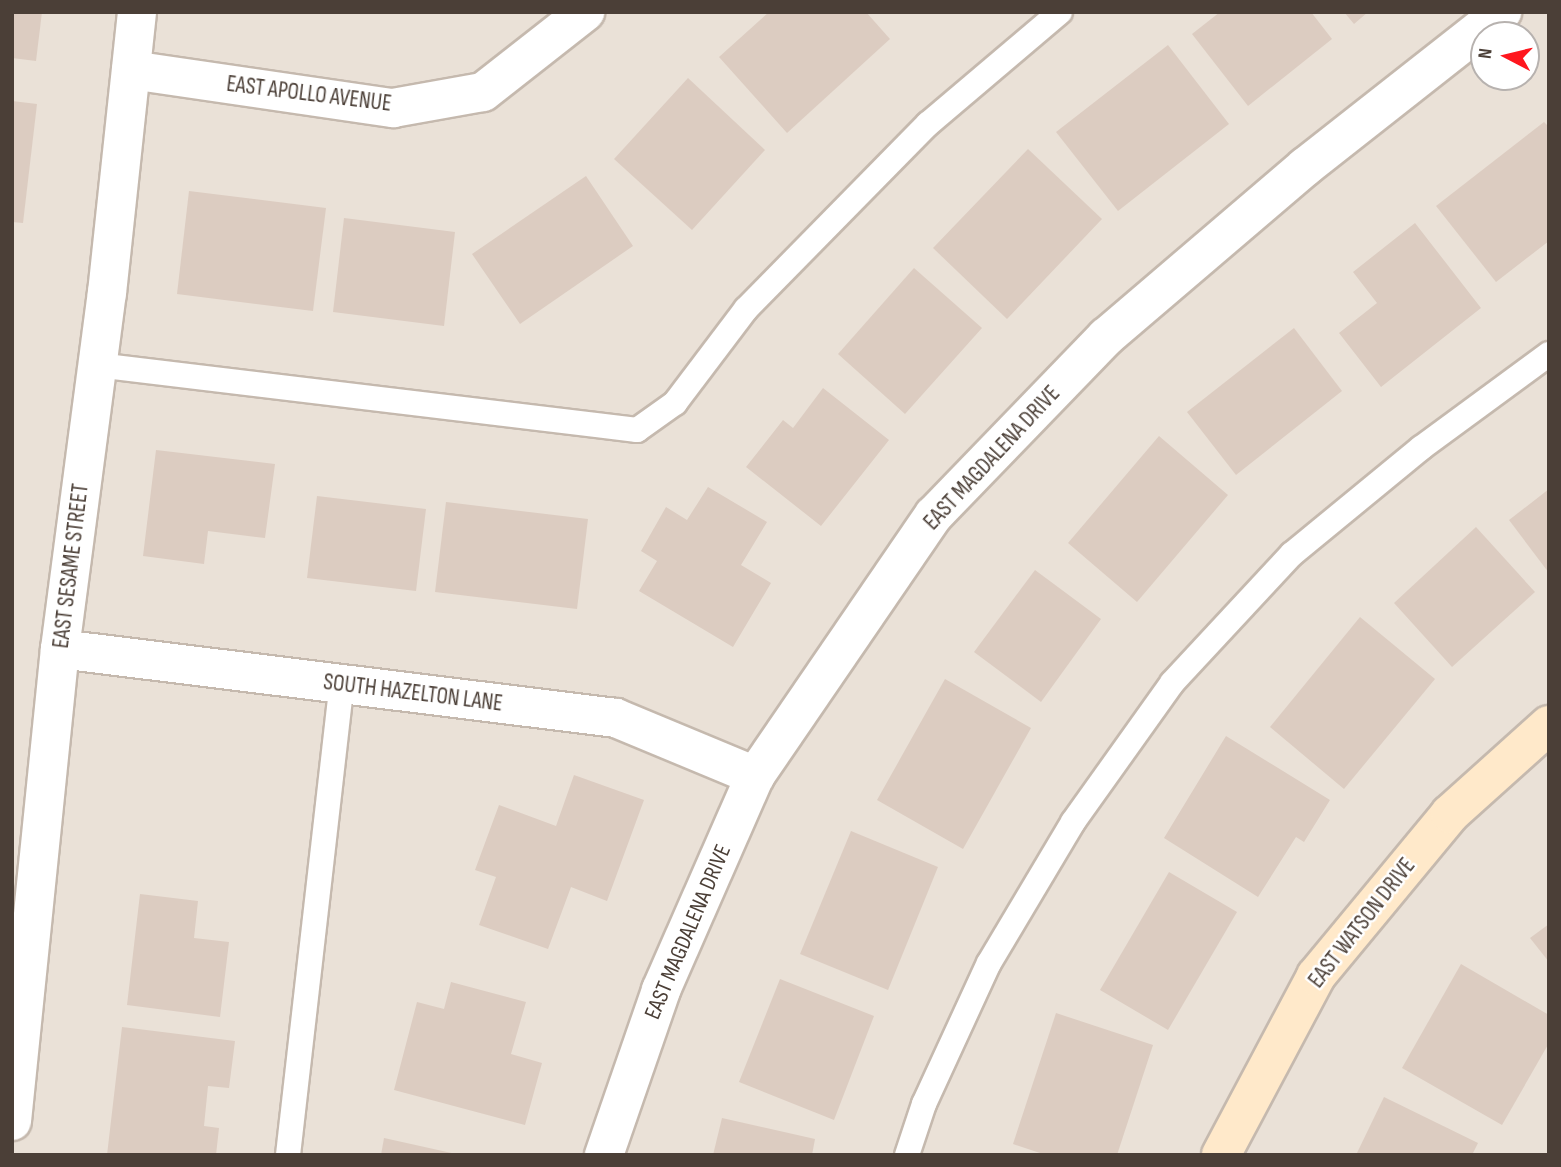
<!DOCTYPE html>
<html>
<head>
<meta charset="utf-8">
<style>
  body { margin:0 }
  #map { position:relative; width:1561px; height:1167px; overflow:hidden; background:#f6f0ea; font-family:"Sofia Sans Condensed",sans-serif }
  div>[style] { position:absolute }
  [style*='--x'] { left:calc(var(--x)*1px); top:calc(var(--y)*1px); width:calc(var(--w)*1px); rotate:calc(var(--a)*1deg) }
  .residential>* { inset:0; background:#eae1d7 }
  .building>* { inset:0; background:#dcccc1 }
  .roads { filter:drop-shadow(2px 0 #c5b9ae) drop-shadow(-2px 0 #c5b9ae) drop-shadow(0 2px #c5b9ae) drop-shadow(0 -2px #c5b9ae) }
  .lane>* { height:24px; margin:-12px; padding:0 12px; transform-origin:12px; border-radius:12px; background:#fff }
  .street>* { height:38px; margin:-19px; padding:0 19px; transform-origin:19px; border-radius:19px; background:#fff }
  .secondary>* { height:38px; margin:-19px; padding:0 19px; transform-origin:19px; border-radius:19px; background:#ffe9ca }
  span { translate:-50% -50%; white-space:nowrap; text-align:center; line-height:1.15; -webkit-text-stroke:5px #fff; paint-order:stroke }
  .street-label { font-size:23px; color:#4b3f37 }
  .frame { position:absolute; inset:0; border:14px solid #4b3f37; pointer-events:none }
  .north { position:absolute; left:1470px; top:21px; width:70px; height:70px; box-sizing:border-box; background:#fff; border:2px solid #b7b2af; border-radius:50%; rotate:277deg; font-size:19px; font-weight:700; line-height:28px; text-align:center; color:#4b3f37 }
  .north::after { content:''; display:block; margin:auto; width:24px; height:32px; background:#ff171e; clip-path:polygon(50% 0,100% 100%,50% 72%,0 100%) }
</style>
</head>
<body>
<div id="map">
  <div class="residential">
    <div style="clip-path:polygon(evenodd,12px 12px,1549px 12px,1549px 1155px,12px 1155px,12px 12px,1484px 35px,1526px 35px,1526px 77px,1484px 77px,1484px 35px)"></div>
  </div>
  <div class="building">
    <div style="clip-path:polygon(12px 12px,42px 12px,36px 61px,12px 58px)"></div>
    <div style="clip-path:polygon(769px 12px,866px 12px,890px 39px,787px 133px,719px 57px)"></div>
    <div style="clip-path:polygon(1220px 12px,1311px 12px,1332px 39px,1248px 106px,1192px 34px)"></div>
    <div style="clip-path:polygon(1344px 12px,1368px 12px,1354px 24px)"></div>
    <div style="clip-path:polygon(1168px 45px,1229px 124px,1118px 211px,1056px 132px)"></div>
    <div style="clip-path:polygon(688px 78px,765px 150px,692px 230px,614px 159px)"></div>
    <div style="clip-path:polygon(12px 101px,37px 104px,23px 223px,12px 222px)"></div>
    <div style="clip-path:polygon(1544px 122px,1549px 127px,1549px 241px,1496px 282px,1436px 206px)"></div>
    <div style="clip-path:polygon(1028px 149px,1102px 219px,1007px 319px,933px 248px)"></div>
    <div style="clip-path:polygon(586px 176px,633px 246px,520px 324px,472px 254px)"></div>
    <div style="clip-path:polygon(189px 191px,326px 208px,313px 311px,177px 294px)"></div>
    <div style="clip-path:polygon(344px 218px,455px 232px,444px 326px,333px 312px)"></div>
    <div style="clip-path:polygon(1415px 223px,1481px 308px,1381px 387px,1339px 333px,1377px 303px,1353px 272px)"></div>
    <div style="clip-path:polygon(914px 268px,982px 328px,905px 414px,838px 354px)"></div>
    <div style="clip-path:polygon(1294px 328px,1342px 391px,1236px 475px,1187px 412px)"></div>
    <div style="clip-path:polygon(823px 388px,889px 440px,821px 526px,746px 467px,783px 420px,793px 428px)"></div>
    <div style="clip-path:polygon(1159px 436px,1228px 495px,1137px 602px,1068px 543px)"></div>
    <div style="clip-path:polygon(156px 450px,275px 464px,265px 538px,208px 531px,204px 564px,143px 556px)"></div>
    <div style="clip-path:polygon(708px 487px,767px 522px,741px 565px,771px 583px,733px 647px,639px 591px,657px 561px,641px 551px,666px 507px,687px 520px)"></div>
    <div style="clip-path:polygon(1549px 489px,1549px 573px,1509px 520px)"></div>
    <div style="clip-path:polygon(317px 496px,426px 509px,416px 591px,307px 578px)"></div>
    <div style="clip-path:polygon(446px 502px,588px 519px,577px 609px,435px 592px)"></div>
    <div style="clip-path:polygon(1476px 527px,1535px 592px,1452px 667px,1394px 603px)"></div>
    <div style="clip-path:polygon(1035px 570px,1101px 619px,1041px 702px,974px 652px)"></div>
    <div style="clip-path:polygon(1360px 617px,1435px 679px,1344px 789px,1270px 727px)"></div>
    <div style="clip-path:polygon(945px 679px,1031px 728px,963px 849px,877px 800px)"></div>
    <div style="clip-path:polygon(1226px 736px,1330px 800px,1304px 842px,1296px 837px,1258px 897px,1164px 838px)"></div>
    <div style="clip-path:polygon(574px 775px,644px 800px,607px 901px,571px 887px,548px 949px,479px 925px,496px 877px,475px 870px,499px 805px,556px 826px)"></div>
    <div style="clip-path:polygon(851px 831px,938px 867px,888px 990px,800px 954px)"></div>
    <div style="clip-path:polygon(1169px 872px,1237px 912px,1168px 1030px,1100px 990px)"></div>
    <div style="clip-path:polygon(140px 894px,198px 901px,194px 938px,229px 942px,220px 1017px,127px 1005px)"></div>
    <div style="clip-path:polygon(1549px 924px,1549px 962px,1530px 938px)"></div>
    <div style="clip-path:polygon(1461px 964px,1549px 1015px,1549px 1043px,1502px 1125px,1402px 1068px)"></div>
    <div style="clip-path:polygon(780px 979px,874px 1016px,834px 1120px,739px 1082px)"></div>
    <div style="clip-path:polygon(451px 982px,526px 1002px,511px 1054px,542px 1063px,525px 1125px,394px 1090px,417px 1002px,444px 1009px)"></div>
    <div style="clip-path:polygon(1056px 1013px,1153px 1045px,1117px 1155px,1046px 1155px,1013px 1144px)"></div>
    <div style="clip-path:polygon(122px 1027px,235px 1041px,229px 1088px,208px 1086px,204px 1126px,219px 1128px,216px 1155px,107px 1155px)"></div>
    <div style="clip-path:polygon(1384px 1097px,1478px 1143px,1472px 1155px,1356px 1155px)"></div>
    <div style="clip-path:polygon(722px 1118px,815px 1139px,812px 1155px,713px 1155px)"></div>
    <div style="clip-path:polygon(384px 1138px,456px 1154px,456px 1155px,381px 1155px)"></div>
  </div>
  <div class="roads">
    <div class="lane">
      <div style="--x:97;--y:365;--w:544;--a:6.86"></div>
      <div style="--x:637;--y:430;--w:47;--a:-35.4"></div>
      <div style="--x:675;--y:403;--w:118;--a:-52.9"></div>
      <div style="--x:746;--y:309;--w:260;--a:-45.5"></div>
      <div style="--x:928;--y:124;--w:173;--a:-40.3"></div>
      <div style="--x:288;--y:1155;--w:474;--a:-83.5"></div>
      <div style="--x:907;--y:1155;--w:54;--a:-71.6"></div>
      <div style="--x:924;--y:1104;--w:155;--a:-65.3"></div>
      <div style="--x:989;--y:963;--w:164;--a:-59.2"></div>
      <div style="--x:1073;--y:822;--w:171;--a:-54.5"></div>
      <div style="--x:1172;--y:683;--w:176;--a:-47.1"></div>
      <div style="--x:1292;--y:554;--w:167;--a:-39.4"></div>
      <div style="--x:1421;--y:448;--w:159;--a:-36.3"></div>
    </div>
    <div class="street">
      <div style="--x:131;--y:70;--w:265;--a:8.3"></div>
      <div style="--x:393;--y:108;--w:91;--a:-10.1"></div>
      <div style="--x:483;--y:92;--w:130;--a:-38.1"></div>
      <div style="--x:60;--y:649;--w:560;--a:7.07"></div>
      <div style="--x:616;--y:718;--w:151;--a:22.6"></div>
      <div style="--x:12;--y:1121;--w:474;--a:-84.2"></div>
      <div style="--x:60;--y:649;--w:359;--a:-82.5"></div>
      <div style="--x:107;--y:293;--w:283;--a:-83.9"></div>
      <div style="--x:604;--y:1155;--w:175;--a:-70.9"></div>
      <div style="--x:661;--y:990;--w:234;--a:-66.3"></div>
      <div style="--x:755;--y:776;--w:316;--a:-55.6"></div>
      <div style="--x:934;--y:515;--w:248;--a:-46"></div>
      <div style="--x:1106;--y:337;--w:262;--a:-40.5"></div>
      <div style="--x:1305;--y:167;--w:251;--a:-38.2"></div>
    </div>
    <div class="secondary">
      <div style="--x:1221;--y:1155;--w:203;--a:-62"></div>
      <div style="--x:1316;--y:976;--w:210;--a:-50.4"></div>
      <div style="--x:1450;--y:814;--w:133;--a:-42"></div>
    </div>
  </div>
  <div class="street-label">
    <span style="left:309px;top:94px;rotate:7deg">EAST APOLLO AVENUE</span>
    <span style="left:992px;top:458px;rotate:-47deg">EAST MAGDALENA DRIVE</span>
    <span style="left:71px;top:566px;rotate:-83deg">EAST SESAME STREET</span>
    <span style="left:413px;top:693px;rotate:7deg">SOUTH HAZELTON LANE</span>
    <span style="left:1362px;top:923px;rotate:-52deg">EAST WATSON DRIVE</span>
    <span style="left:688px;top:932px;rotate:-67deg">EAST MAGDALENA DRIVE</span>
  </div>
  <div class="frame"></div>
  <div class="north">N</div>
</div>
</body>
</html>
